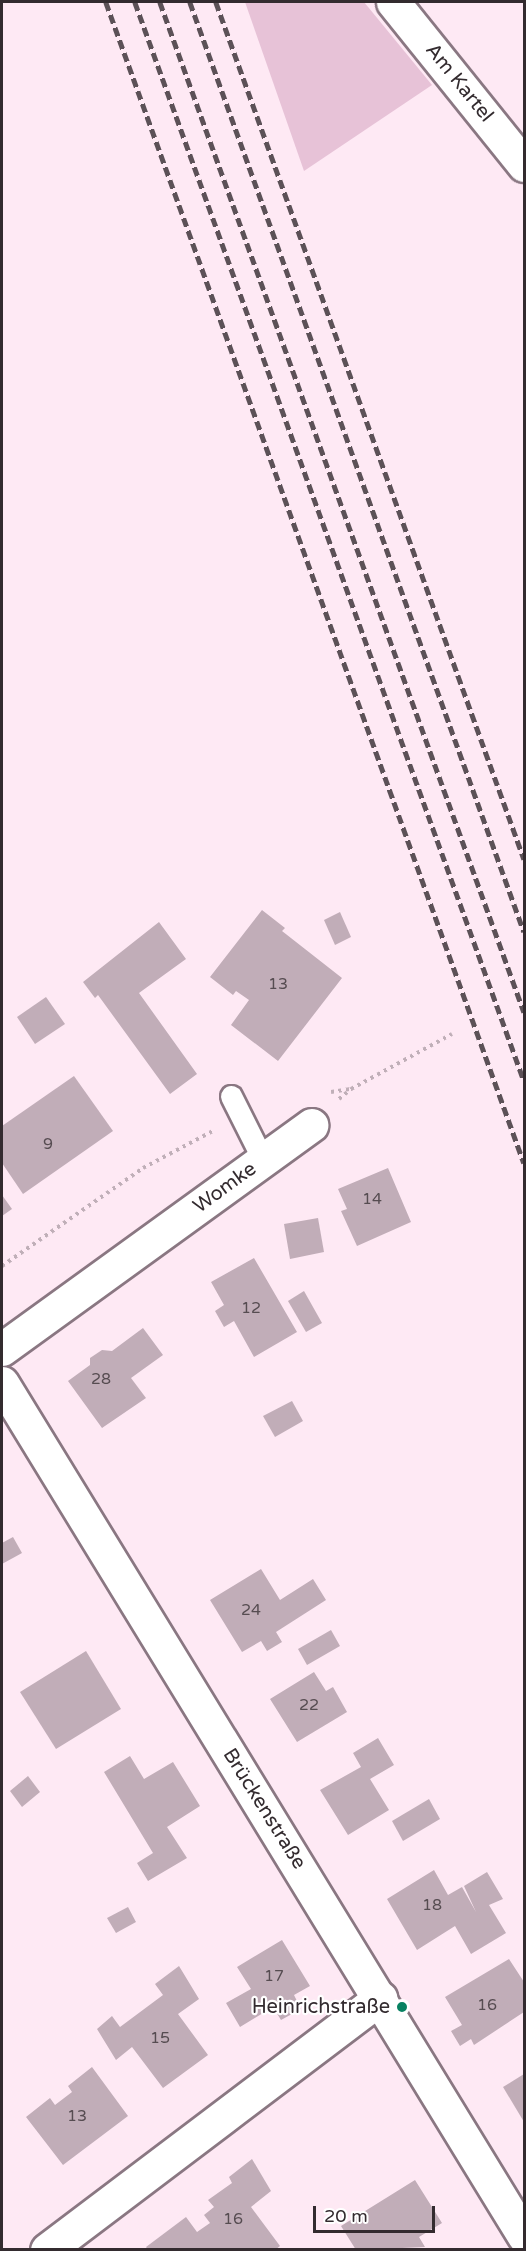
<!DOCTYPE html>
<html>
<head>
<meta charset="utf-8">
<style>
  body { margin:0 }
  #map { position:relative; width:526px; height:2251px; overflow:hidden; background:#fee9f4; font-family:"Varela Round",sans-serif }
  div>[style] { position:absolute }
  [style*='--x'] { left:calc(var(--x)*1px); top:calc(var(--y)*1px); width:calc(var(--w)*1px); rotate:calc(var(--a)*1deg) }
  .green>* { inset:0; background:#e7c2d7 }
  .building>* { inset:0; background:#c1adb8 }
  .path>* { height:4px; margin-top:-2px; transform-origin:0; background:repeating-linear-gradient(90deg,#c0afb8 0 3px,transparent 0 7.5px) }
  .roads { filter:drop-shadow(2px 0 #8a7782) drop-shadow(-2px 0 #8a7782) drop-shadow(0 2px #8a7782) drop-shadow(0 -2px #8a7782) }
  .service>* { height:21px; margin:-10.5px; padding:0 10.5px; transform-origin:10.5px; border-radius:10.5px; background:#fff }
  .minor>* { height:33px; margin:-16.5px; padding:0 16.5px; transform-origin:16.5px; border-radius:16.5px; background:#fff }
  .rail>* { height:4.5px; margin-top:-2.25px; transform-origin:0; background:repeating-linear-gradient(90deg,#5c5157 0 9px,transparent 0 13.5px) }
  .dots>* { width:16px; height:16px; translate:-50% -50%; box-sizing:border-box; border:3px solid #fff; border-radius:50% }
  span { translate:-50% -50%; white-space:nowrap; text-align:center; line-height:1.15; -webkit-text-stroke:4.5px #fff; paint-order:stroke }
  .number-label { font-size:16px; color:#564c51 }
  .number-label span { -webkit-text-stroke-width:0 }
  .street-label { font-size:20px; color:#332b2f }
  .poi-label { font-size:20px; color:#332b2f }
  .right { translate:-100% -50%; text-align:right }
  .frame { position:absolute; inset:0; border:3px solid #332b2f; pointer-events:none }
  .scale { position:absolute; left:313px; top:2206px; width:122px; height:27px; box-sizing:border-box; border:3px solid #332b2f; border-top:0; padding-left:8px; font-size:18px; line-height:21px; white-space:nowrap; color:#332b2f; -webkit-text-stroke:4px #fff; paint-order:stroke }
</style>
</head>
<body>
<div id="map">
  <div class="green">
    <div style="clip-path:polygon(245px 2px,364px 2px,432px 85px,304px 171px)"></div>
  </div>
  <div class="building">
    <div style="clip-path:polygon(262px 910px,285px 928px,282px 931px,342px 978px,278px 1061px,231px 1025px,249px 1000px,236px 991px,233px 995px,210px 977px)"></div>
    <div style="clip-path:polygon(340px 912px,351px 937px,335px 945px,324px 920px)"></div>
    <div style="clip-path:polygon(159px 922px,186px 959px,139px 993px,197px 1074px,170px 1094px,98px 995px,95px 998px,83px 982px)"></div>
    <div style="clip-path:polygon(46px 997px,65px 1024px,35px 1044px,17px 1017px)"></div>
    <div style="clip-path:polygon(74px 1076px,113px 1131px,23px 1194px,2px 1163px,2px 1126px)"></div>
    <div style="clip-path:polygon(388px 1168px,411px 1222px,357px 1246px,341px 1211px,347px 1209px,338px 1189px)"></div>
    <div style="clip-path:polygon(2px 1195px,12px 1209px,2px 1216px)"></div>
    <div style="clip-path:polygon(318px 1218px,324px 1252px,290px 1259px,284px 1224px)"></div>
    <div style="clip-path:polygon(254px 1258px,297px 1332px,254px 1357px,234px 1321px,224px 1327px,215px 1311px,224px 1305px,211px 1282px)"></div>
    <div style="clip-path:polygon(304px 1291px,322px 1323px,306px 1332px,288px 1301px)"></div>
    <div style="clip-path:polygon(143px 1328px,163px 1355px,131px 1378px,146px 1398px,102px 1428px,68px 1381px,90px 1365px,90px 1358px,102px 1350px,112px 1351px)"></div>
    <div style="clip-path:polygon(292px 1401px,303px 1421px,275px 1437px,263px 1416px)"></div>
    <div style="clip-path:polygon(13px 1537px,22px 1553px,2px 1564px,2px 1543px)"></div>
    <div style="clip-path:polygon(261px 1569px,280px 1600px,313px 1579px,326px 1600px,276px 1632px,282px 1642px,267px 1651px,261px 1641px,242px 1652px,210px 1600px)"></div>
    <div style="clip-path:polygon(331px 1630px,340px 1646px,307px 1665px,298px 1649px)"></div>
    <div style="clip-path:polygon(86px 1651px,121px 1709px,56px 1749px,20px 1692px)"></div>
    <div style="clip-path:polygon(314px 1672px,326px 1691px,333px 1687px,347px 1712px,297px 1742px,270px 1699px)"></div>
    <div style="clip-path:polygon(378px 1738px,394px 1765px,370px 1779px,389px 1810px,348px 1835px,320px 1790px,361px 1767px,353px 1753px)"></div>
    <div style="clip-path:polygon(130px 1756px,144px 1779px,173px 1762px,200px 1806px,167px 1827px,187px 1858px,148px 1881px,137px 1863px,153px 1853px,104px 1772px)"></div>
    <div style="clip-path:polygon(28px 1776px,40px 1792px,22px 1807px,10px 1791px)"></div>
    <div style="clip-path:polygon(429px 1799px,440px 1819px,403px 1841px,392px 1821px)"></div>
    <div style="clip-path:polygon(434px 1870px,448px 1895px,462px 1887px,476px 1912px,464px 1886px,487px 1872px,503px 1899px,489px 1905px,506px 1933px,471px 1954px,455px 1926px,417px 1950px,387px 1899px)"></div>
    <div style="clip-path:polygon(128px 1907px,136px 1922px,116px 1933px,107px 1918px)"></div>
    <div style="clip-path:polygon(282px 1940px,310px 1986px,294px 1995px,301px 2009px,281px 2020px,273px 2007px,240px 2027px,226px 2003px,251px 1989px,237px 1967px)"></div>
    <div style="clip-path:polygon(509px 1959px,524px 1982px,524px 2012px,474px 2045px,471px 2039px,460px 2046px,451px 2031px,462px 2025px,445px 1997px)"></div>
    <div style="clip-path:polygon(179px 1966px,199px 1999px,178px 2014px,208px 2055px,163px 2088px,132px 2047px,116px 2060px,97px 2029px,112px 2016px,120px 2027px,163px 1995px,155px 1984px)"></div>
    <div style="clip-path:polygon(92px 2067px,128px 2116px,63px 2165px,26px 2117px,50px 2098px,55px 2105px,72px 2092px,68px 2086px)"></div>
    <div style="clip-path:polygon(524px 2074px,524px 2122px,503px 2087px)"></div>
    <div style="clip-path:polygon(252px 2159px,271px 2191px,251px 2207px,280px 2246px,275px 2250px,148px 2250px,146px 2247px,186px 2217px,197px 2232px,210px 2223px,204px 2215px,214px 2207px,208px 2200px,232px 2183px,229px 2177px)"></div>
    <div style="clip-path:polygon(415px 2180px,442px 2223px,419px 2237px,425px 2247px,356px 2250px,341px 2226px)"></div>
  </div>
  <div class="path">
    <div style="--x:331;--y:1092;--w:20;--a:-9"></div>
    <div style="--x:339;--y:1099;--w:16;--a:-40"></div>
    <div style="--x:351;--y:1089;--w:115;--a:-28.6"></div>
    <div style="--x:2;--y:1266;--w:172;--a:-34.8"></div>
    <div style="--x:143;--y:1168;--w:79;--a:-27.9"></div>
  </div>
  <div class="roads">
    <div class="service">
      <div style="--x:231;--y:1096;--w:72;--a:63.4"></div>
    </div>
    <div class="minor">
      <div style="--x:393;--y:2;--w:209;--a:51.2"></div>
      <div style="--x:2;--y:1349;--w:382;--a:-35.9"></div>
      <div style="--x:2;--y:1383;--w:1000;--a:58.54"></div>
      <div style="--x:47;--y:2250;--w:418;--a:-37.1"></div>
    </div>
  </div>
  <div class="rail">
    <div style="--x:106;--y:2;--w:1234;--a:70.2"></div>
    <div style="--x:135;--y:2;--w:1147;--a:70.17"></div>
    <div style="--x:160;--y:2;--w:1074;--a:70.18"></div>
    <div style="--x:190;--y:2;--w:988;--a:70.24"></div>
    <div style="--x:216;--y:2;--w:911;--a:70.23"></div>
  </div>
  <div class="dots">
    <div style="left:402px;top:2007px;background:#088262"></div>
  </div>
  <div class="number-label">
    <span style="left:278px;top:984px">13</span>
    <span style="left:48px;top:1144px">9</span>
    <span style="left:372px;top:1199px">14</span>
    <span style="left:251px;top:1308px">12</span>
    <span style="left:101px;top:1379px">28</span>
    <span style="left:251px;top:1610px">24</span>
    <span style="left:309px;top:1705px">22</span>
    <span style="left:432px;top:1905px">18</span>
    <span style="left:274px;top:1976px">17</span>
    <span style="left:487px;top:2005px">16</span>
    <span style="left:160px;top:2038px">15</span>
    <span style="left:77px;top:2116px">13</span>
    <span style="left:233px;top:2219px">16</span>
  </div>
  <div class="street-label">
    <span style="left:459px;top:83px;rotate:51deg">Am Kartel</span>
    <span style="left:225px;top:1188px;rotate:-36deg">Womke</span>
    <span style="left:264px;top:1809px;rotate:58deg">Brückenstraße</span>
  </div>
  <div class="poi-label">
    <span class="right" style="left:390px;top:2007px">Heinrichstraße</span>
  </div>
  <div class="frame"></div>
  <div class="scale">20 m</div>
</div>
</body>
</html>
